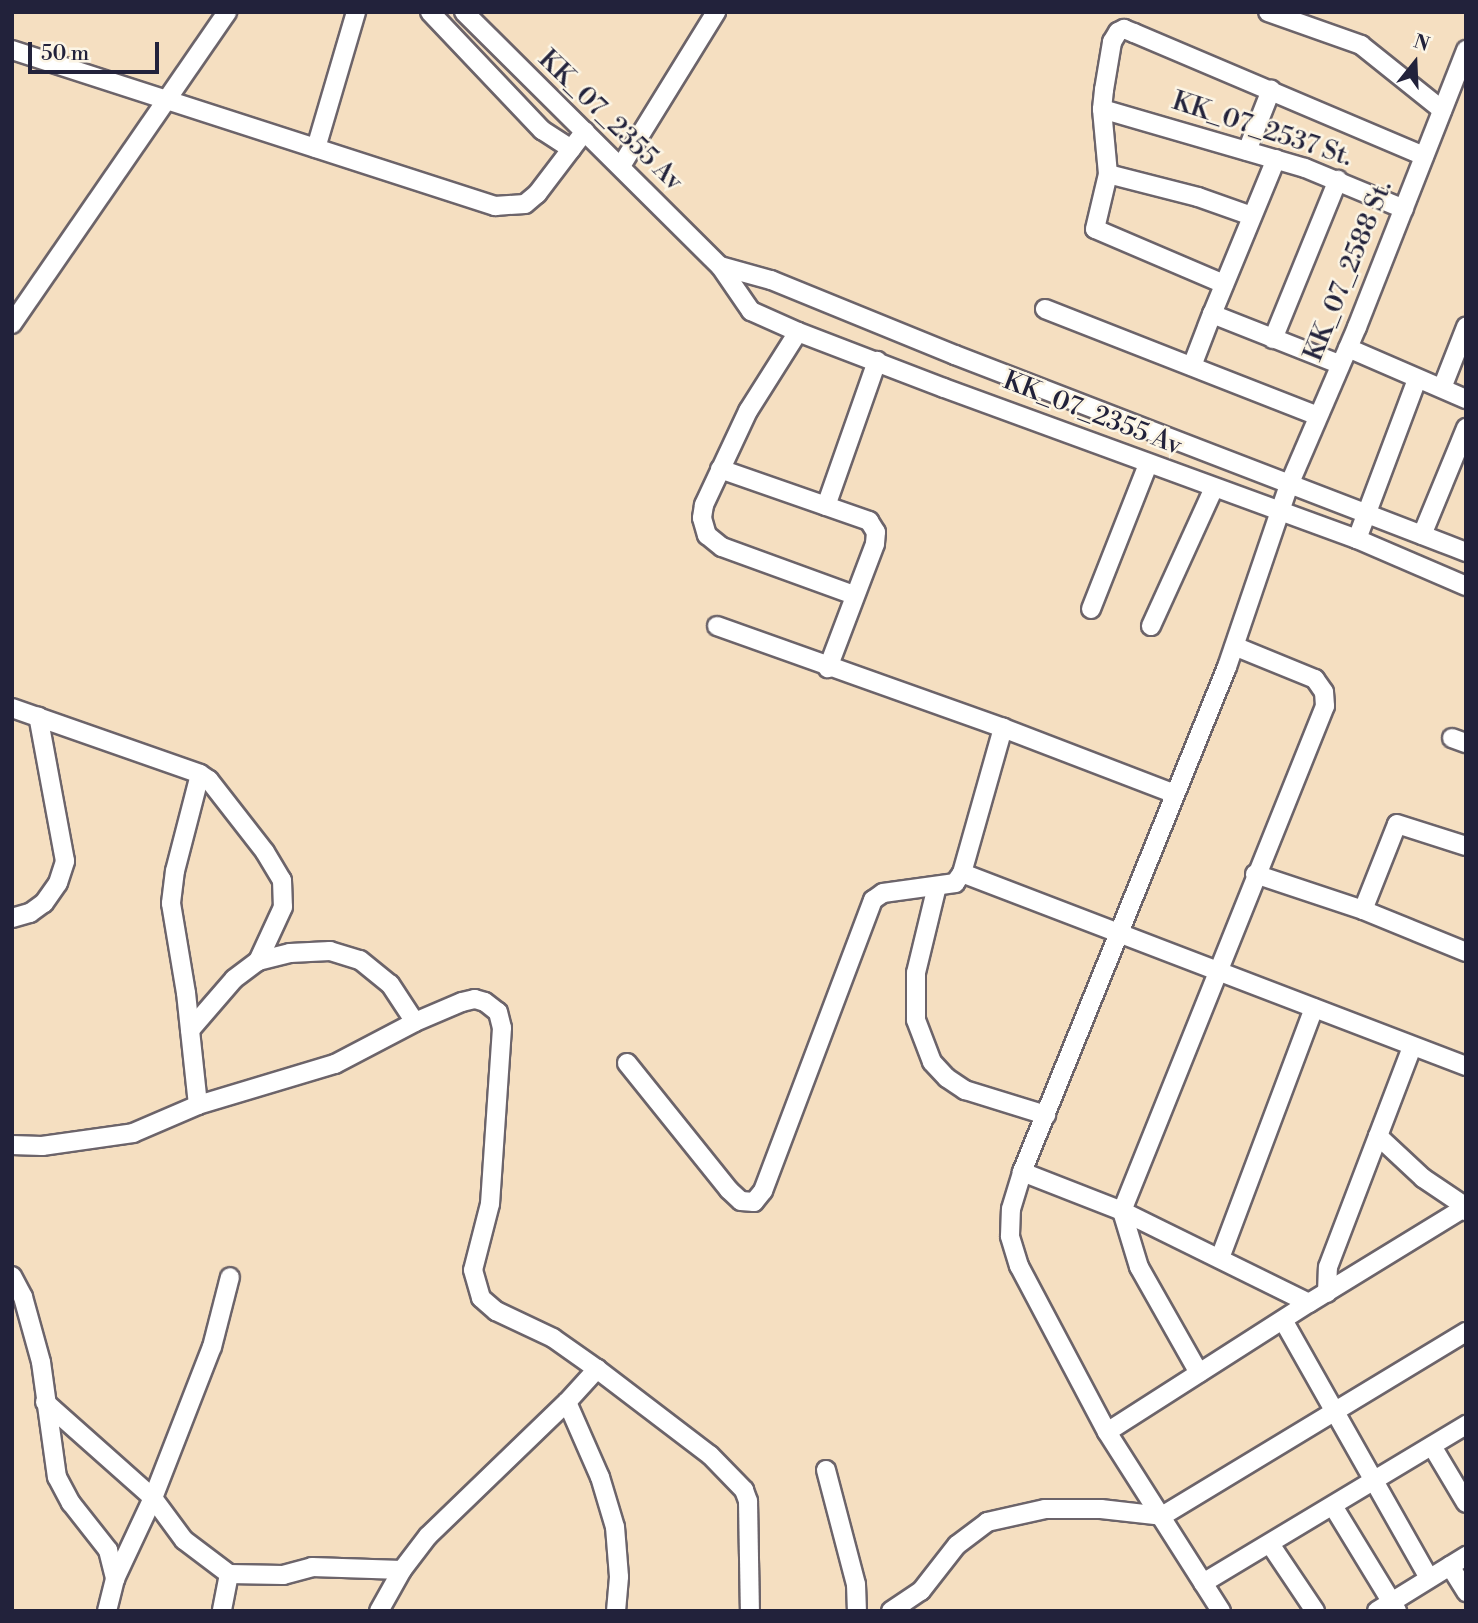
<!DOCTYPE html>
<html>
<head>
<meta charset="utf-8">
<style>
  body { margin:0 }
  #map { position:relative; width:1478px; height:1623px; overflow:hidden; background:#f5dfc1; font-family:"Libre Bodoni",serif }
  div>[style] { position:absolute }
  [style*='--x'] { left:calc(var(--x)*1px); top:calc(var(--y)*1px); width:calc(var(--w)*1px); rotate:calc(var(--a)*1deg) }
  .roads { filter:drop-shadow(2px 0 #6c646a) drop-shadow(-2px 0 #6c646a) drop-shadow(0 2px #6c646a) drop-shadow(0 -2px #6c646a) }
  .minor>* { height:18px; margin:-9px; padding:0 9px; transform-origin:9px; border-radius:9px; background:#fff }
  span { translate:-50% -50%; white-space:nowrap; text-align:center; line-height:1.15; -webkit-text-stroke:5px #fcf5e5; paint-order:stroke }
  .street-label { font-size:26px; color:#22223b }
  .frame { position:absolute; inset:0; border:14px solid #22223b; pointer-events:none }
  .north { position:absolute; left:1380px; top:28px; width:70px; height:70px; -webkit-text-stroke:5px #fcf5e5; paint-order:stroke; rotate:18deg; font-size:19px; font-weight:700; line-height:28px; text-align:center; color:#22223b }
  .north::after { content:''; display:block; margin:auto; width:24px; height:32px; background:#22223b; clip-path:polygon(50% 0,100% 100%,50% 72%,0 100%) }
  .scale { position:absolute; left:28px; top:42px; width:131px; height:32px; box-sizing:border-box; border:4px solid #22223b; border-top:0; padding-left:9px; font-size:21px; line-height:24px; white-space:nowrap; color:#22223b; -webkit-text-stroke:5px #fcf5e5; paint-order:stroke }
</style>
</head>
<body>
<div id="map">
  <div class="roads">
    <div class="minor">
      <div style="--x:430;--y:12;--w:163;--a:46.5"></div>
      <div style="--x:542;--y:130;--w:35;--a:33"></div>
      <div style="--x:464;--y:12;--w:361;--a:44.8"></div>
      <div style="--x:720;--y:266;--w:55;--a:55.4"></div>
      <div style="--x:751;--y:311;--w:51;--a:24.1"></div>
      <div style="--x:798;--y:332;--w:156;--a:21"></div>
      <div style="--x:944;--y:388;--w:440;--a:20.1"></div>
      <div style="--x:1357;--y:539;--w:119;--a:23.3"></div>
      <div style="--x:1268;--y:12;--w:99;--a:19.5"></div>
      <div style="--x:1361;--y:45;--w:104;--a:38.7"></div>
      <div style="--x:12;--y:50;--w:508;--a:17.9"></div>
      <div style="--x:495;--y:206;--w:30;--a:-4"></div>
      <div style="--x:525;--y:204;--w:16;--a:-40"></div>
      <div style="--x:537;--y:194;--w:79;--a:-52.7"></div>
      <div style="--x:1102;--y:109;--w:211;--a:16.2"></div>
      <div style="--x:1305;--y:168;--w:107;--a:22.5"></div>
      <div style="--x:316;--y:148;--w:142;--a:-73.6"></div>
      <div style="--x:1247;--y:151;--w:66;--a:-68.5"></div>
      <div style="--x:1276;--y:159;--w:168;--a:112.4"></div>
      <div style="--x:1212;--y:314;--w:136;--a:21.5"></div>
      <div style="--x:621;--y:166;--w:181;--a:-58.3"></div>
      <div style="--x:1108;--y:174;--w:93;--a:14.3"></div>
      <div style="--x:1198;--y:197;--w:57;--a:19.4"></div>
      <div style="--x:720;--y:266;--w:53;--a:15.4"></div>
      <div style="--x:771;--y:280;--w:199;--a:22.2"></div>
      <div style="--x:955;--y:355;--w:548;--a:21.08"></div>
      <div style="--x:1224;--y:284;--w:140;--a:-156.9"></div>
      <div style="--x:1095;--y:229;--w:57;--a:-76.7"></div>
      <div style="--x:1108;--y:174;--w:65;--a:-95.3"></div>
      <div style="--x:1102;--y:109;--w:19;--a:-84"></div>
      <div style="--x:1104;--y:90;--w:49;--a:-80.5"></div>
      <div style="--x:1112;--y:42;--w:12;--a:-59"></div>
      <div style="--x:1118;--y:32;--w:7;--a:-27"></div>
      <div style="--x:1124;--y:29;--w:11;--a:22"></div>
      <div style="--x:1134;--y:33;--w:315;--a:23"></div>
      <div style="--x:1045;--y:309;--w:293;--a:21.4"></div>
      <div style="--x:12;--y:324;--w:379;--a:-55.4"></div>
      <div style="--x:798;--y:332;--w:93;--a:122.3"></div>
      <div style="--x:748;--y:411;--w:104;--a:115.1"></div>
      <div style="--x:704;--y:505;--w:13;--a:99"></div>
      <div style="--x:702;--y:518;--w:18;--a:74"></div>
      <div style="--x:707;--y:535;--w:19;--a:39"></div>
      <div style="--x:722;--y:547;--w:140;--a:20"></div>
      <div style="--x:1273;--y:339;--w:172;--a:-67.8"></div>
      <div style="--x:1348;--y:348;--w:129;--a:23.4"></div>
      <div style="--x:1192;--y:366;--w:56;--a:-69"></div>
      <div style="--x:1442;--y:388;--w:66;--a:-68.5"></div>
      <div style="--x:720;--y:469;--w:158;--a:19.2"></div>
      <div style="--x:869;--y:521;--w:13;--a:58"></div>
      <div style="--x:876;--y:532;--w:12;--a:95"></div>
      <div style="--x:875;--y:544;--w:133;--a:110.8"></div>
      <div style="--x:826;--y:506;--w:154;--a:-70.6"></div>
      <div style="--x:1422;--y:535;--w:116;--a:-67.6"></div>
      <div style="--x:1357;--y:539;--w:171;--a:-69.4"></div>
      <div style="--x:1091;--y:609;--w:156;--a:-68.5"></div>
      <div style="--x:717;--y:626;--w:304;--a:19.6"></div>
      <div style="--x:1003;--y:728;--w:184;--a:21"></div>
      <div style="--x:1151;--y:626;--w:152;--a:-65.5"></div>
      <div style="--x:12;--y:708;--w:199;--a:19.3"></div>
      <div style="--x:200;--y:774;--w:11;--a:34"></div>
      <div style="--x:209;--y:780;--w:91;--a:52.1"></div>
      <div style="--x:265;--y:852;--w:33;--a:59"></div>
      <div style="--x:282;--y:880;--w:27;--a:88"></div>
      <div style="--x:283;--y:907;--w:60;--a:114.8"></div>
      <div style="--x:1452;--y:738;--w:15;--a:20"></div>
      <div style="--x:962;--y:873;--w:540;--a:20.95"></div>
      <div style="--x:1255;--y:874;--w:114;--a:18.4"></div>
      <div style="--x:1363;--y:910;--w:111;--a:22.2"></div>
      <div style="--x:937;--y:886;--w:89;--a:103.6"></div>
      <div style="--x:916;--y:973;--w:47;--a:90"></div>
      <div style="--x:916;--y:1020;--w:45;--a:69.1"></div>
      <div style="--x:932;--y:1062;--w:22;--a:47"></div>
      <div style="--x:947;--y:1078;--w:22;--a:34"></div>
      <div style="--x:965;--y:1090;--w:85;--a:17.2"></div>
      <div style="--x:1363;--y:910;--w:92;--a:-68.4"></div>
      <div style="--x:1397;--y:824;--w:72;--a:17.7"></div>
      <div style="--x:12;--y:918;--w:19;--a:-16"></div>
      <div style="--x:30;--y:913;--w:17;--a:-36"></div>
      <div style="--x:44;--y:903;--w:24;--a:-55"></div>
      <div style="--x:58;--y:883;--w:23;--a:-72"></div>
      <div style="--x:65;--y:861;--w:147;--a:-100.5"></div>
      <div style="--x:190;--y:1030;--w:67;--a:-49.2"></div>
      <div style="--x:234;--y:979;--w:30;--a:-37"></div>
      <div style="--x:258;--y:961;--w:33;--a:-14"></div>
      <div style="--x:290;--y:953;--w:40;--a:-2.9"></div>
      <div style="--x:330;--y:951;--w:31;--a:17"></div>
      <div style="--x:360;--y:960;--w:38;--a:39"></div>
      <div style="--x:390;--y:984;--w:45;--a:56.7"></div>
      <div style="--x:627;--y:1063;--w:163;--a:51.2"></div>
      <div style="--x:729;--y:1190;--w:16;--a:43"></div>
      <div style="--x:741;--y:1201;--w:13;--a:4"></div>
      <div style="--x:754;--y:1202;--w:14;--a:-51"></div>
      <div style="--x:763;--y:1191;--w:311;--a:-69.3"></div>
      <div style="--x:873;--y:900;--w:12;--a:-35"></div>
      <div style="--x:883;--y:893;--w:73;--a:-7.9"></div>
      <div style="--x:955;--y:883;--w:12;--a:-55"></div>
      <div style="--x:962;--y:873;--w:151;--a:-74.2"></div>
      <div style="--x:198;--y:1105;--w:113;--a:-96.1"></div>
      <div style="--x:186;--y:993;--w:91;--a:-99.5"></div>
      <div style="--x:171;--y:903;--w:32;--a:-83"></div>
      <div style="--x:175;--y:871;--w:100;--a:-75.5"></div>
      <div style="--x:1378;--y:1136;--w:62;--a:43"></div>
      <div style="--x:1423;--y:1178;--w:52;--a:34"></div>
      <div style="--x:12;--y:1145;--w:30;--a:2"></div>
      <div style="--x:42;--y:1146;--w:92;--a:-8.1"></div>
      <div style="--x:133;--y:1133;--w:71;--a:-23.3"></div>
      <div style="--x:198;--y:1105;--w:143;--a:-16.7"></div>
      <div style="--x:335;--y:1064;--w:90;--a:-27.7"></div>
      <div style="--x:415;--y:1022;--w:51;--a:-23.1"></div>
      <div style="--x:462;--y:1002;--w:13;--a:-13"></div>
      <div style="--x:475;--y:999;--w:10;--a:17"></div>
      <div style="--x:485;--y:1002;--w:16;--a:38"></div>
      <div style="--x:498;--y:1012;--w:16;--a:76"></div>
      <div style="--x:502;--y:1028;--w:176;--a:93.9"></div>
      <div style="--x:490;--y:1204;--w:68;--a:104.4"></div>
      <div style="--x:473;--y:1270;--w:29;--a:74"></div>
      <div style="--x:481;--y:1298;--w:20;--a:41"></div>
      <div style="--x:496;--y:1311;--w:63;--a:25.3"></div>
      <div style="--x:553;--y:1338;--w:54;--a:35.2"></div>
      <div style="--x:1022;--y:1172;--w:107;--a:21.3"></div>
      <div style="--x:1122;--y:1211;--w:208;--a:26.2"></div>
      <div style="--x:1220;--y:1258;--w:267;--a:-69.4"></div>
      <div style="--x:12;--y:1276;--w:24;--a:62"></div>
      <div style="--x:23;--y:1297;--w:67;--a:74.5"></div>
      <div style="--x:41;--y:1362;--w:116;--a:82.1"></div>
      <div style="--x:57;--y:1477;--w:30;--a:62"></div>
      <div style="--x:71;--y:1503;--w:60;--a:51.8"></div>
      <div style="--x:108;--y:1550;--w:30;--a:76"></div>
      <div style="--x:1327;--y:1293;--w:26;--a:-88"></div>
      <div style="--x:1328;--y:1267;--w:235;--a:-69.1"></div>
      <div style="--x:1283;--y:1320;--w:296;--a:60.5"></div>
      <div style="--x:1199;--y:1373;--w:122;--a:-119.5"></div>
      <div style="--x:1139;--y:1267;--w:59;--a:-106.9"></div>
      <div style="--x:1122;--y:1211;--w:544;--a:-68.1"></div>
      <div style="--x:1325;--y:706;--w:14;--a:-94"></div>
      <div style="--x:1324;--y:692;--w:16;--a:-125"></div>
      <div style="--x:1315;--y:679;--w:87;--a:-157.8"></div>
      <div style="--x:45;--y:1402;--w:144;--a:41.6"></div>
      <div style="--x:153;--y:1498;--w:52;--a:53.6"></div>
      <div style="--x:184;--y:1540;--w:56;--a:37.1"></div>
      <div style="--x:229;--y:1574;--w:38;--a:101"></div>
      <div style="--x:567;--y:1402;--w:82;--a:66.3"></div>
      <div style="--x:600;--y:1477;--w:52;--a:73.3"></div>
      <div style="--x:615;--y:1527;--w:50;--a:85.4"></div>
      <div style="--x:619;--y:1577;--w:34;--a:95"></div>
      <div style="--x:1107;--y:1432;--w:240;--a:-32.6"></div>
      <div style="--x:1309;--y:1303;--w:182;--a:-31.5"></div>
      <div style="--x:1464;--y:1208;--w:4;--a:56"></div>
      <div style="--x:1432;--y:1446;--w:66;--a:59.2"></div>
      <div style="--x:826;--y:1470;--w:118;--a:75.3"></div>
      <div style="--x:856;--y:1584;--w:27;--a:88"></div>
      <div style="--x:1333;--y:1506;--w:123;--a:58.6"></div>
      <div style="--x:1270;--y:1544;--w:81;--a:56.1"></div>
      <div style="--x:1450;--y:1566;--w:31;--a:58"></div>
      <div style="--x:229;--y:1574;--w:54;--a:1.1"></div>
      <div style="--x:283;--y:1575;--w:30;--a:-15"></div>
      <div style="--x:312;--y:1567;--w:90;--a:1.9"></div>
      <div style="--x:1203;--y:1583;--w:307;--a:-31"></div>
      <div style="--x:107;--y:1611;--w:33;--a:-76"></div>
      <div style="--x:115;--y:1579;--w:89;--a:-64.9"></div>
      <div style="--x:153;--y:1498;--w:162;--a:-68.7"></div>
      <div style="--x:212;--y:1347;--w:72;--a:-75.6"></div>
      <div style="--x:379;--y:1611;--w:47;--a:-60.7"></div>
      <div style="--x:402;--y:1570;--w:43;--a:-52.6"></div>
      <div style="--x:428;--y:1536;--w:193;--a:-44"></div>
      <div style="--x:567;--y:1402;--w:45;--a:-47.7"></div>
      <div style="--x:597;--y:1369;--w:142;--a:37.3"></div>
      <div style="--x:710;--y:1455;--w:49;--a:45.8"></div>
      <div style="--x:744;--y:1490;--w:12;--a:70"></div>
      <div style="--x:748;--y:1501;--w:110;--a:89"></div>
      <div style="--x:891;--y:1611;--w:36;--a:-34"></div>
      <div style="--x:921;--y:1591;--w:58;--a:-52"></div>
      <div style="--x:957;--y:1545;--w:38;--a:-37"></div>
      <div style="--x:987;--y:1522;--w:59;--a:-12.6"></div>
      <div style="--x:1045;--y:1509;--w:56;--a:0"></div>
      <div style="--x:1101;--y:1509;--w:61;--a:6.5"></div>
      <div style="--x:1162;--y:1516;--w:355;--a:-31.2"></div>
      <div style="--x:1221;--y:1611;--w:212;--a:-122.5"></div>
      <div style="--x:1107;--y:1432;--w:188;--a:-117.9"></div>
      <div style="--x:1019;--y:1266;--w:31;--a:-107"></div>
      <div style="--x:1010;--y:1236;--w:27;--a:-88"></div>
      <div style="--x:1011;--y:1209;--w:39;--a:-73"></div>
      <div style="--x:1022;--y:1172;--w:545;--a:-67.91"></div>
      <div style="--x:1227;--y:667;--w:192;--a:-71.2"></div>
      <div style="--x:1289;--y:485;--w:172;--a:-66.7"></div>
      <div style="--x:1357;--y:327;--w:298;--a:-68.5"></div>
      <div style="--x:1377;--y:1611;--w:105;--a:-31.7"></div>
    </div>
  </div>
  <div class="street-label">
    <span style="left:610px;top:121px;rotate:44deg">KK_07_2355 Av</span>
    <span style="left:1262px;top:130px;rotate:18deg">KK_07_2537 St.</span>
    <span style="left:1349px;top:271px;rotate:-68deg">KK_07_2588 St.</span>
    <span style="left:1092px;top:414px;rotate:21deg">KK_07_2355 Av</span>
  </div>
  <div class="frame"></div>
  <div class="north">N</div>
  <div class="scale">50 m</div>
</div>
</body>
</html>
